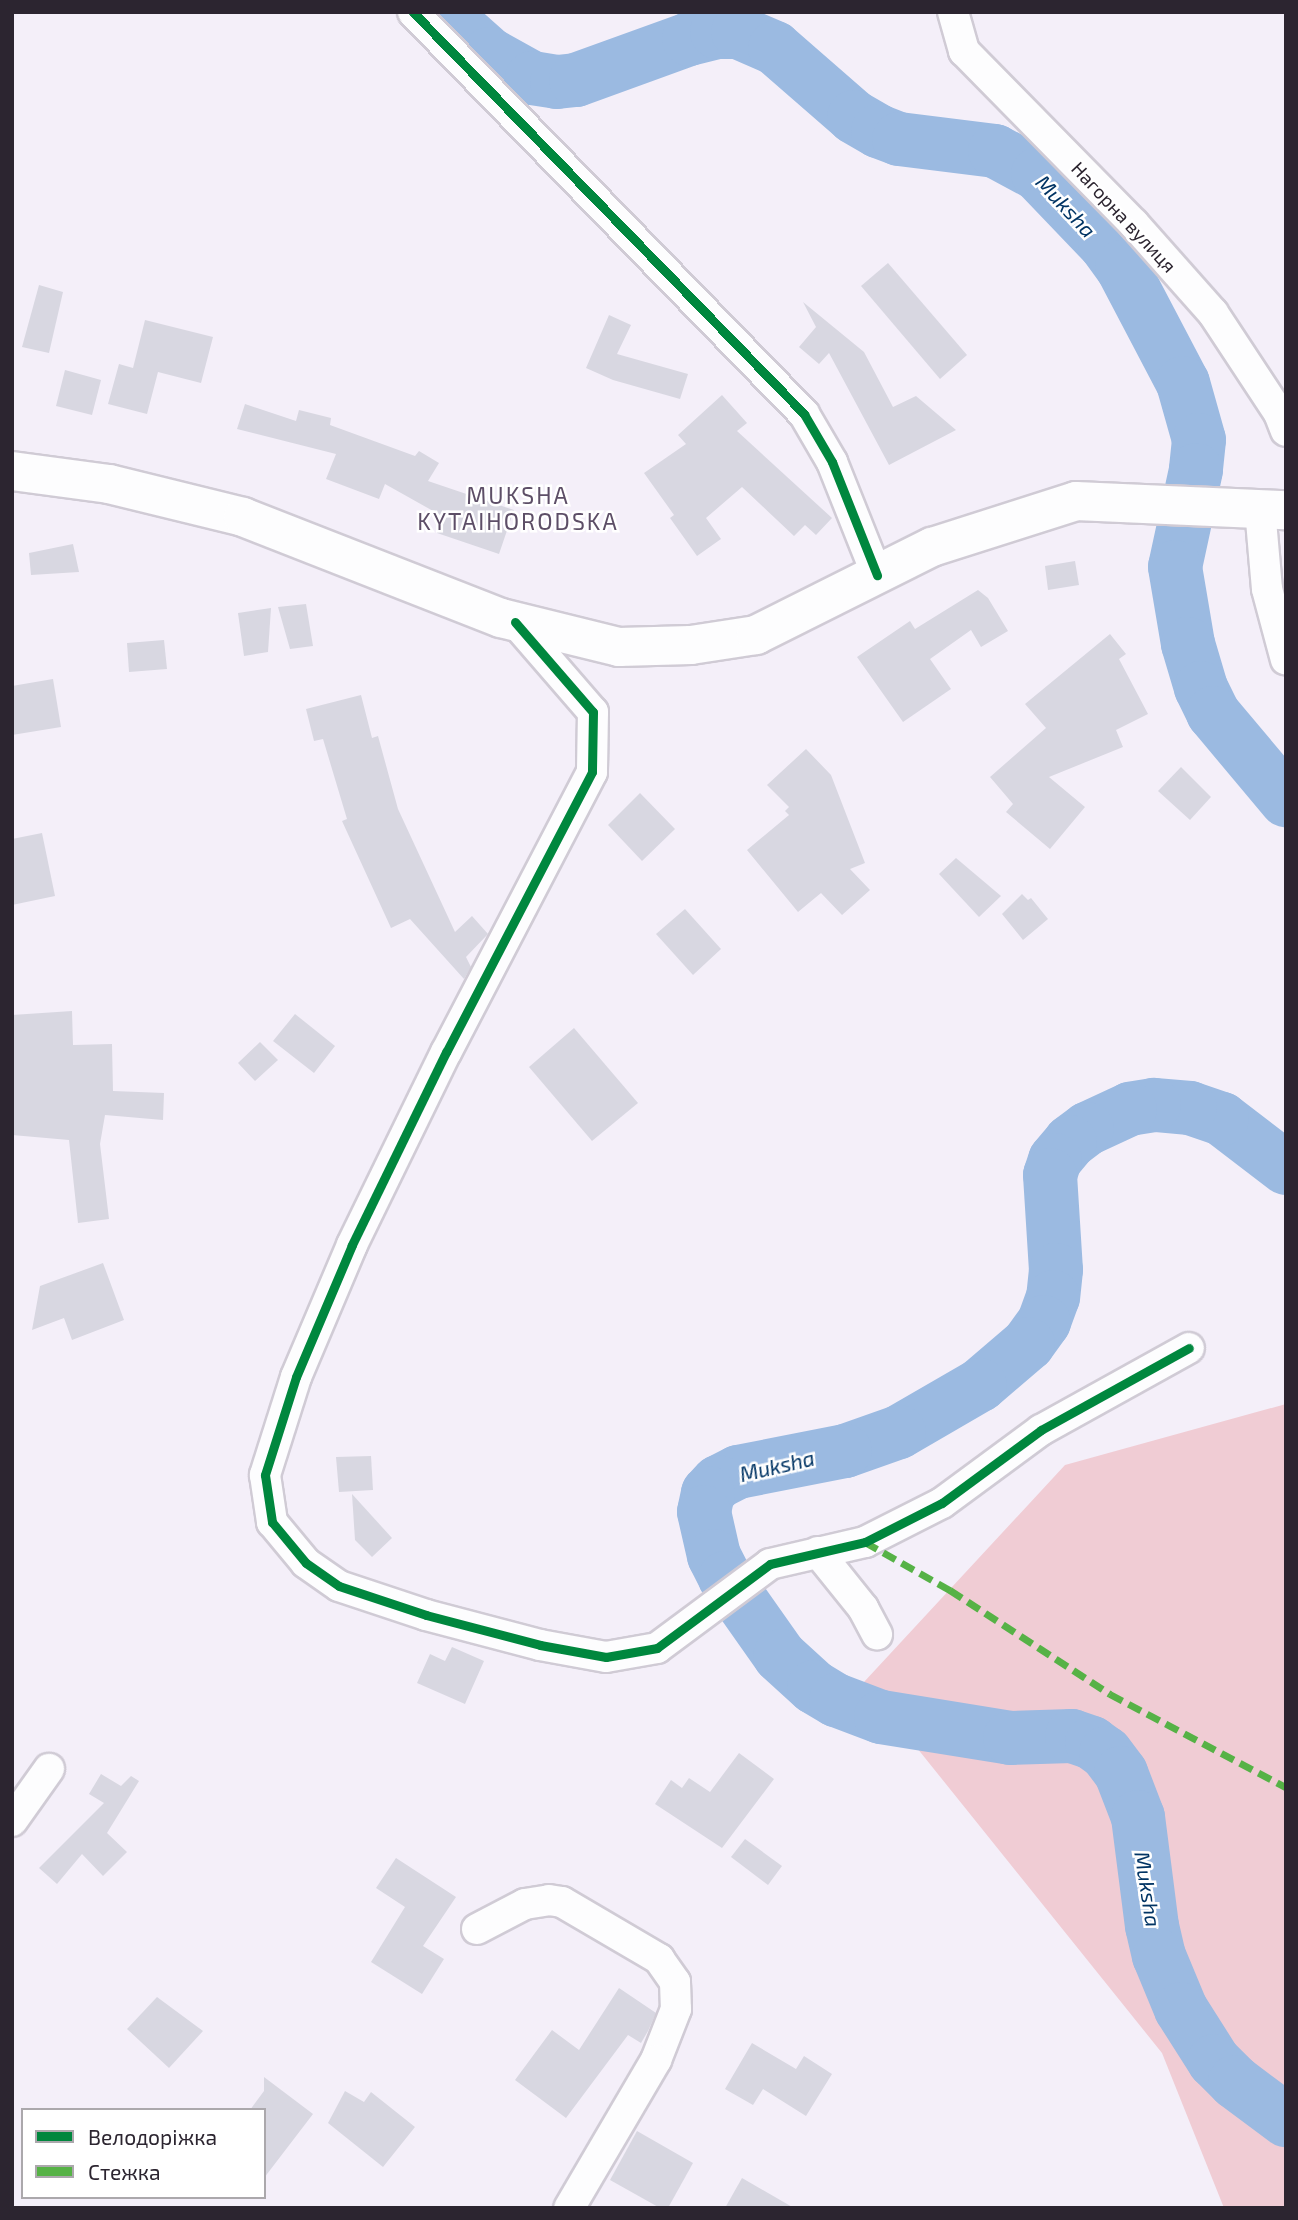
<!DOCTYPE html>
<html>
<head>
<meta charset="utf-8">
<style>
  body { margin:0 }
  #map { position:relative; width:1298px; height:2220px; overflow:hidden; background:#f4eff9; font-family:"Exo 2",sans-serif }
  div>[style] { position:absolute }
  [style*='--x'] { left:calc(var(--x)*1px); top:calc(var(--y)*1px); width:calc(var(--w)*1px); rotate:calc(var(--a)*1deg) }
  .green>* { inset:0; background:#f0ccd4 }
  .river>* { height:54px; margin:-27px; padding:0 27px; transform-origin:27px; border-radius:27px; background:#9bbae1 }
  .building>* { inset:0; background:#d8d7e1 }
  .roads { filter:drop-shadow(2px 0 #d0cbd5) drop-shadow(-2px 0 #d0cbd5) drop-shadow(0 2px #d0cbd5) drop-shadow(0 -2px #d0cbd5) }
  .street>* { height:30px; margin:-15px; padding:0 15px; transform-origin:15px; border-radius:15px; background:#fdfdfe }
  .secondary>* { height:38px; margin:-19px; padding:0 19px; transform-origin:19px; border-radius:19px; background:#fdfdfe }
  .quiet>* { height:7px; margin-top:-3.5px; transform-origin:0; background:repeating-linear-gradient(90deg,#56b246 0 14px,transparent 0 21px) }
  .cycleway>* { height:9px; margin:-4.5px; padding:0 4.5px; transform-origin:4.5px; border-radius:4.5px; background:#00873e }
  span { translate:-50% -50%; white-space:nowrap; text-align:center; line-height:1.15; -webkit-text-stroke:5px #fff; paint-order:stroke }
  .street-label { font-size:19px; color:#2c2530 }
  .water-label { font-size:21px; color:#013464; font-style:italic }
  .quarter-label { font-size:23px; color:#5d4e67; letter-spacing:2px }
  .frame { position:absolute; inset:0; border:14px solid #2c2530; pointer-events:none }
  .legend { position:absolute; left:21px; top:2108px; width:245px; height:91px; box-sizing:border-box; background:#fff; border:2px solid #aba8ac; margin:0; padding:9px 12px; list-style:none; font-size:21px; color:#2c2530 }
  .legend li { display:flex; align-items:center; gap:14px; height:35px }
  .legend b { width:35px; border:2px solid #aba8ac }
</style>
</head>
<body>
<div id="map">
  <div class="green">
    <div style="clip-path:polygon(1286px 1404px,1286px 2208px,1224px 2208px,1162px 2053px,864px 1682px,1065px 1465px)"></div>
  </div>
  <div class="river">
    <div style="--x:442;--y:12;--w:63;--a:41.8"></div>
    <div style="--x:489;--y:54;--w:49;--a:29.2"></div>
    <div style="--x:532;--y:78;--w:25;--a:9"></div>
    <div style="--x:557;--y:82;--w:19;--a:-6"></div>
    <div style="--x:576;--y:80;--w:120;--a:-19.9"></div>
    <div style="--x:689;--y:39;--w:29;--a:-14"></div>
    <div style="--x:717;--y:32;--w:21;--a:0"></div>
    <div style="--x:738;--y:32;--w:40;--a:23.4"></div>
    <div style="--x:775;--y:48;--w:105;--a:41.1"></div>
    <div style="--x:854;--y:117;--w:28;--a:30"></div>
    <div style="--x:878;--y:131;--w:22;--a:21"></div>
    <div style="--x:899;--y:139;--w:97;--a:7.1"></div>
    <div style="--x:995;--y:151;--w:49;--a:28.1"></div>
    <div style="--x:1038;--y:174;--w:97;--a:46.3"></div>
    <div style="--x:1105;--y:244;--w:29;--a:54"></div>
    <div style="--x:1122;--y:267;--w:131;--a:62.3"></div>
    <div style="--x:1183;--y:383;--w:59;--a:74.3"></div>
    <div style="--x:1199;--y:440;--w:30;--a:96"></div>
    <div style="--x:1196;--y:470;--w:99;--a:102.2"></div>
    <div style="--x:1175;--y:567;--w:78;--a:80.4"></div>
    <div style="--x:1188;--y:644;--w:46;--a:73.5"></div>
    <div style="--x:1201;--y:688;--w:28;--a:64"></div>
    <div style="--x:1213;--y:713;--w:114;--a:50"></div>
    <div style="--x:1286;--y:1168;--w:81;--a:-142.6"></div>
    <div style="--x:1222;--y:1119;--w:34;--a:-161"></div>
    <div style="--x:1190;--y:1108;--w:36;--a:-175"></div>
    <div style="--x:1154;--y:1105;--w:24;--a:171"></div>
    <div style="--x:1130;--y:1109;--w:47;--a:155.1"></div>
    <div style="--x:1087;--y:1129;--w:21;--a:143"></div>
    <div style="--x:1070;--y:1142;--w:23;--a:130"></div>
    <div style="--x:1055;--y:1160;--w:16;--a:108"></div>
    <div style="--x:1050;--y:1175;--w:95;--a:86.4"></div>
    <div style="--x:1056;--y:1270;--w:27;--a:96"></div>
    <div style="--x:1053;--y:1297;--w:27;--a:110"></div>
    <div style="--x:1044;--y:1322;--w:27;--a:126"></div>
    <div style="--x:1028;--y:1344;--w:63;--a:139.5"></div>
    <div style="--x:980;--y:1385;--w:94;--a:149.9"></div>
    <div style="--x:899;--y:1432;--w:57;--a:160.6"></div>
    <div style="--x:845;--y:1451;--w:109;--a:168.9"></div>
    <div style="--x:738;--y:1472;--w:22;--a:153"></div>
    <div style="--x:718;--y:1482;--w:15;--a:132"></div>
    <div style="--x:708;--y:1493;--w:19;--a:102"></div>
    <div style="--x:704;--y:1512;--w:45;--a:77.2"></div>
    <div style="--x:714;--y:1556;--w:25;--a:63"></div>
    <div style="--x:725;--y:1578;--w:95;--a:54.8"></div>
    <div style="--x:780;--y:1656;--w:46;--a:42.4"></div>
    <div style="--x:814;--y:1687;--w:26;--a:31"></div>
    <div style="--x:836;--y:1700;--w:48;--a:20.7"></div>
    <div style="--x:881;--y:1717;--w:131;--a:9.2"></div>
    <div style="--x:1010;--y:1738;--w:62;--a:-1.8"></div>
    <div style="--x:1072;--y:1736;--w:21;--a:19"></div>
    <div style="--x:1092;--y:1743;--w:17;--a:36"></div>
    <div style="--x:1106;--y:1753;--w:25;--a:53"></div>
    <div style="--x:1121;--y:1773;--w:47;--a:68.9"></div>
    <div style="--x:1138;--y:1817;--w:110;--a:82.7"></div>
    <div style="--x:1152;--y:1926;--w:31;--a:77"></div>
    <div style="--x:1159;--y:1956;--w:57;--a:67.5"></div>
    <div style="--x:1181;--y:2009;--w:62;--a:57.6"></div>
    <div style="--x:1214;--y:2061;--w:30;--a:45"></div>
    <div style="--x:1235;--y:2082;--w:64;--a:36.7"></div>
  </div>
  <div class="building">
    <div style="clip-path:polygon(888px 263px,967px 355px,940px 379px,861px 286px)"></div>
    <div style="clip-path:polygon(39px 285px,63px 292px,49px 353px,22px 347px)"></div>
    <div style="clip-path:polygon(803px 302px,864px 352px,893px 407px,916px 396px,956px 430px,889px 465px,829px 353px,819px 364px,799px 347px,816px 327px)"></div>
    <div style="clip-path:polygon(609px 315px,631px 325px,617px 354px,688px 374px,680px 399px,613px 380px,586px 368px)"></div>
    <div style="clip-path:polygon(145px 320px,213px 337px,201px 383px,158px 372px,147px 414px,108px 404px,119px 364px,133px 368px)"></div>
    <div style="clip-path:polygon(65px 370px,101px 380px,92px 415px,56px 406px)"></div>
    <div style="clip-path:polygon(722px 395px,747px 423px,737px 431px,832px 518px,816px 535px,805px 525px,794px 536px,742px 487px,706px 518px,721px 539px,697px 556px,670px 518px,674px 515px,644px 473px,686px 444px,678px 435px)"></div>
    <div style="clip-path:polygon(245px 404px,296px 421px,299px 410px,331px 418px,330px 425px,415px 456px,419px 451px,439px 463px,428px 481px,514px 510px,499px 554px,437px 533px,442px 516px,385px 484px,379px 499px,326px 479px,336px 454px,237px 429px)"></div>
    <div style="clip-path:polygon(73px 544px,79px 572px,31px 575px,29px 553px)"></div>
    <div style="clip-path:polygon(1075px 561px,1079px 585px,1048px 590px,1045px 566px)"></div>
    <div style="clip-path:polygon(978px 590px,988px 598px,1008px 631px,981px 647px,971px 630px,930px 659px,951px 689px,903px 722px,857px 657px,910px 621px,915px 629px)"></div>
    <div style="clip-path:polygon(306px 604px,313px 646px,290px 649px,278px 607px)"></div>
    <div style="clip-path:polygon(271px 608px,268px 652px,244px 656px,238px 613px)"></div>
    <div style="clip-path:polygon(1110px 634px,1126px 654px,1119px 659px,1148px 714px,1116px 730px,1123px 747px,1049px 777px,1085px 807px,1050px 849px,1006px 812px,1013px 804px,990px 777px,1046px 728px,1025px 704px)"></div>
    <div style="clip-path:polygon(164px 640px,167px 669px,129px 672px,127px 643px)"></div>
    <div style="clip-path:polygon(53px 679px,61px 727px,12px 735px,12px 686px)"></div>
    <div style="clip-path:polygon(361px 695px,372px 738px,378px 736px,398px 809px,455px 932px,472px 916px,488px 934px,466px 957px,471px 967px,464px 979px,410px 919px,391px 928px,342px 821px,347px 819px,323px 739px,314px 741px,306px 709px)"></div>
    <div style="clip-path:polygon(806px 749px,831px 775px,865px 863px,850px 869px,870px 890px,842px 915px,821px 893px,798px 912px,747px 850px,789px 815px,785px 811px,789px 807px,767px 785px)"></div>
    <div style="clip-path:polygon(1181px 767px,1211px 797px,1190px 820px,1158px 791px)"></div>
    <div style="clip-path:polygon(640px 793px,675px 829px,642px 861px,608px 825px)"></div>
    <div style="clip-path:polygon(42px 833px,55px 896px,12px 905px,12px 839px)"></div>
    <div style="clip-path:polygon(956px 858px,1001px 896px,979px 917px,939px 874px)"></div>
    <div style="clip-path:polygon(1022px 894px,1028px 900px,1031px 898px,1048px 919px,1023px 940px,1002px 914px)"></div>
    <div style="clip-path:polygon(685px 909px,721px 949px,693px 975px,656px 934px)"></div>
    <div style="clip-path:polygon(72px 1011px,73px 1045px,112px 1044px,113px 1091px,164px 1093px,163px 1120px,105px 1115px,100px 1144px,109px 1219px,78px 1223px,69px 1140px,12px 1135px,12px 1015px)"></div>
    <div style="clip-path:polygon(295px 1014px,335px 1046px,314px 1073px,273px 1041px)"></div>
    <div style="clip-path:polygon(574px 1028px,638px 1103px,592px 1141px,529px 1067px)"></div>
    <div style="clip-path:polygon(260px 1042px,278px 1060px,255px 1081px,238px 1063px)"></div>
    <div style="clip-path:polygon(103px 1263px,124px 1320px,72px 1340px,64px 1318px,32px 1330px,40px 1286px)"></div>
    <div style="clip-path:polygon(371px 1456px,373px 1490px,339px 1492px,336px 1457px)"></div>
    <div style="clip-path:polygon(352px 1494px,392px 1538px,372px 1557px,355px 1540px)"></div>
    <div style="clip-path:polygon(452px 1647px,484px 1661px,465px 1704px,417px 1683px,430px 1654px,445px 1661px)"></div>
    <div style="clip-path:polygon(739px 1753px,774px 1779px,722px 1848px,655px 1804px,671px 1780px,682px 1788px,689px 1778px,710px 1792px)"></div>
    <div style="clip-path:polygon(101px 1774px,121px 1786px,131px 1776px,139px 1781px,107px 1833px,127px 1852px,103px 1876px,82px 1854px,57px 1884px,39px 1868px,104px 1803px,89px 1794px)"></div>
    <div style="clip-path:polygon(745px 1839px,782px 1866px,768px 1885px,731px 1857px)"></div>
    <div style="clip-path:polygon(396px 1858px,456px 1897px,423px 1946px,444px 1959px,422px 1994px,371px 1962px,405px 1907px,376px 1888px)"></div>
    <div style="clip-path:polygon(619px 1988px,656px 2013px,648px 2031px,641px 2043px,628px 2035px,566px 2118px,515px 2080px,552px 2030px,579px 2050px)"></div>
    <div style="clip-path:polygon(157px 1997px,203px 2031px,169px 2068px,127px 2029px)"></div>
    <div style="clip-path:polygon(752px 2043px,796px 2069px,804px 2056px,832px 2074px,806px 2116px,763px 2089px,753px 2105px,725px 2089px)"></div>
    <div style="clip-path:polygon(264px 2077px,313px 2114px,264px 2178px,264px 2110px,250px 2110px,264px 2091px)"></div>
    <div style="clip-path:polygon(345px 2091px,364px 2102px,371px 2092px,415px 2127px,383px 2167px,328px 2123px)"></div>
    <div style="clip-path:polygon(637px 2131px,693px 2163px,668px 2208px,660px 2208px,610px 2180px)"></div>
    <div style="clip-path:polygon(742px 2178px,794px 2208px,725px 2208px)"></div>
  </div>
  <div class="roads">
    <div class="street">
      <div style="--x:413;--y:12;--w:561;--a:45.79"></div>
      <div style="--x:804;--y:414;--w:56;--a:59.7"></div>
      <div style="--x:832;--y:462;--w:122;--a:68.3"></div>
      <div style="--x:953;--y:12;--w:41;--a:74.2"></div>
      <div style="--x:964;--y:51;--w:243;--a:45.5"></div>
      <div style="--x:1134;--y:224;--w:119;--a:48.4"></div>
      <div style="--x:1213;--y:313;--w:120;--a:56.6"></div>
      <div style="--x:1279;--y:413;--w:19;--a:69"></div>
      <div style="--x:1260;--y:509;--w:80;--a:85"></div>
      <div style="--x:1267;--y:589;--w:73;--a:75"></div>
      <div style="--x:515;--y:622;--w:119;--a:49.1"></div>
      <div style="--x:593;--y:712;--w:60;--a:91"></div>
      <div style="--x:592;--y:772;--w:316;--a:117.5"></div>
      <div style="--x:446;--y:1052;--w:215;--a:116"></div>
      <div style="--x:352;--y:1245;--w:143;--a:113"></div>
      <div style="--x:296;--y:1377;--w:103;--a:107.6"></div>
      <div style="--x:265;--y:1475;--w:48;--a:81.5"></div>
      <div style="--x:272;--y:1522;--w:53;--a:50.3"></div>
      <div style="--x:306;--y:1563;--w:40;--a:34.9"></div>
      <div style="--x:339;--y:1586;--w:92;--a:18.4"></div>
      <div style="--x:426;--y:1615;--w:118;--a:14.7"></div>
      <div style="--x:540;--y:1645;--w:67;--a:10.3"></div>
      <div style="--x:606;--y:1657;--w:52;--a:-10"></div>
      <div style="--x:657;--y:1648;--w:141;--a:-36.6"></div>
      <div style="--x:770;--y:1564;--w:98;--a:-13"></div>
      <div style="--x:865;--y:1542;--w:86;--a:-26.9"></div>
      <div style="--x:942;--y:1503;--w:123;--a:-36.4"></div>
      <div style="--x:1041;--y:1430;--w:169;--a:-29"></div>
      <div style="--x:818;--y:1552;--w:72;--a:51.2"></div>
      <div style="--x:863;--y:1608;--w:30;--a:62"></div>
      <div style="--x:12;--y:1821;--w:64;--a:-54.6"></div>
      <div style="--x:477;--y:1929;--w:54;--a:-27.5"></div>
      <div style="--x:525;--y:1904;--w:24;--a:-9"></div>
      <div style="--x:549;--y:1900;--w:13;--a:9"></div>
      <div style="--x:562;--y:1902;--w:113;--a:30.4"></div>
      <div style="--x:659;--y:1959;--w:28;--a:55"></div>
      <div style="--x:675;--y:1982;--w:27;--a:88"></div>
      <div style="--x:676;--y:2009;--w:55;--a:111.4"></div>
      <div style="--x:656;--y:2060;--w:172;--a:120.4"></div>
    </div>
    <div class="secondary">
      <div style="--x:12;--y:471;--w:98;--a:7.6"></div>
      <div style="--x:109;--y:484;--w:138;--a:13.8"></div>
      <div style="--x:243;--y:517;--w:277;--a:21.4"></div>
      <div style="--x:501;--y:618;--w:122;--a:13.8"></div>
      <div style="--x:619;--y:647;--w:72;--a:-1.6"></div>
      <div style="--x:691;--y:645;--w:66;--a:-8.7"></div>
      <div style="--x:756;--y:635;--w:197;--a:-26.6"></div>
      <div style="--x:932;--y:547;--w:151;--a:-17.7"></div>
      <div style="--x:1076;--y:501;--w:210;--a:2.5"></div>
    </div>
  </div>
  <div class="quiet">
    <div style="--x:865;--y:1542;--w:98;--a:29.5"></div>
    <div style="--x:950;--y:1590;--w:191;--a:33"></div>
    <div style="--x:1110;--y:1694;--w:199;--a:27.9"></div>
  </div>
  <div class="cycleway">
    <div style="--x:413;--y:12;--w:561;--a:45.79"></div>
    <div style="--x:804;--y:414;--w:56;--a:59.7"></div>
    <div style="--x:832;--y:462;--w:122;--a:68.3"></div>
    <div style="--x:515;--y:622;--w:119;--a:49.1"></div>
    <div style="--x:593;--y:712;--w:60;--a:91"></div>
    <div style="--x:592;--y:772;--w:316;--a:117.5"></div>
    <div style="--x:446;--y:1052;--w:215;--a:116"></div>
    <div style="--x:352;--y:1245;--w:143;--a:113"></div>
    <div style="--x:296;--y:1377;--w:103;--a:107.6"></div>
    <div style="--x:265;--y:1475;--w:48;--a:81.5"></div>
    <div style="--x:272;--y:1522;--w:53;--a:50.3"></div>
    <div style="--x:306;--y:1563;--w:40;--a:34.9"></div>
    <div style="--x:339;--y:1586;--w:92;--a:18.4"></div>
    <div style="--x:426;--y:1615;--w:118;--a:14.7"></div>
    <div style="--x:540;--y:1645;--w:67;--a:10.3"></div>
    <div style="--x:606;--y:1657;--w:52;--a:-10"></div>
    <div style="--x:657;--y:1648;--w:141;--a:-36.6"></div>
    <div style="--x:770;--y:1564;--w:98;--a:-13"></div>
    <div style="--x:865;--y:1542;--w:86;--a:-26.9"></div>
    <div style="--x:942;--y:1503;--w:123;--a:-36.4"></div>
    <div style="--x:1041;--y:1430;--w:169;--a:-29"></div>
  </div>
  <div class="street-label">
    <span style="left:1124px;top:217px;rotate:47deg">Нагорна вулиця</span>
  </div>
  <div class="water-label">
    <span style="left:1066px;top:206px;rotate:47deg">Muksha</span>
    <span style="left:777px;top:1466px;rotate:-13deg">Muksha</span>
    <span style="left:1148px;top:1889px;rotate:81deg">Muksha</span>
  </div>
  <div class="quarter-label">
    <span style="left:518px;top:508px">MUKSHA<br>KYTAIHORODSKA</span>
  </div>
  <div class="frame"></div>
  <ul class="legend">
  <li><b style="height:9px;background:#00873e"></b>Велодоріжка</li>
  <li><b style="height:9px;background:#56b246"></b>Стежка</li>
  </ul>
</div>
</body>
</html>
